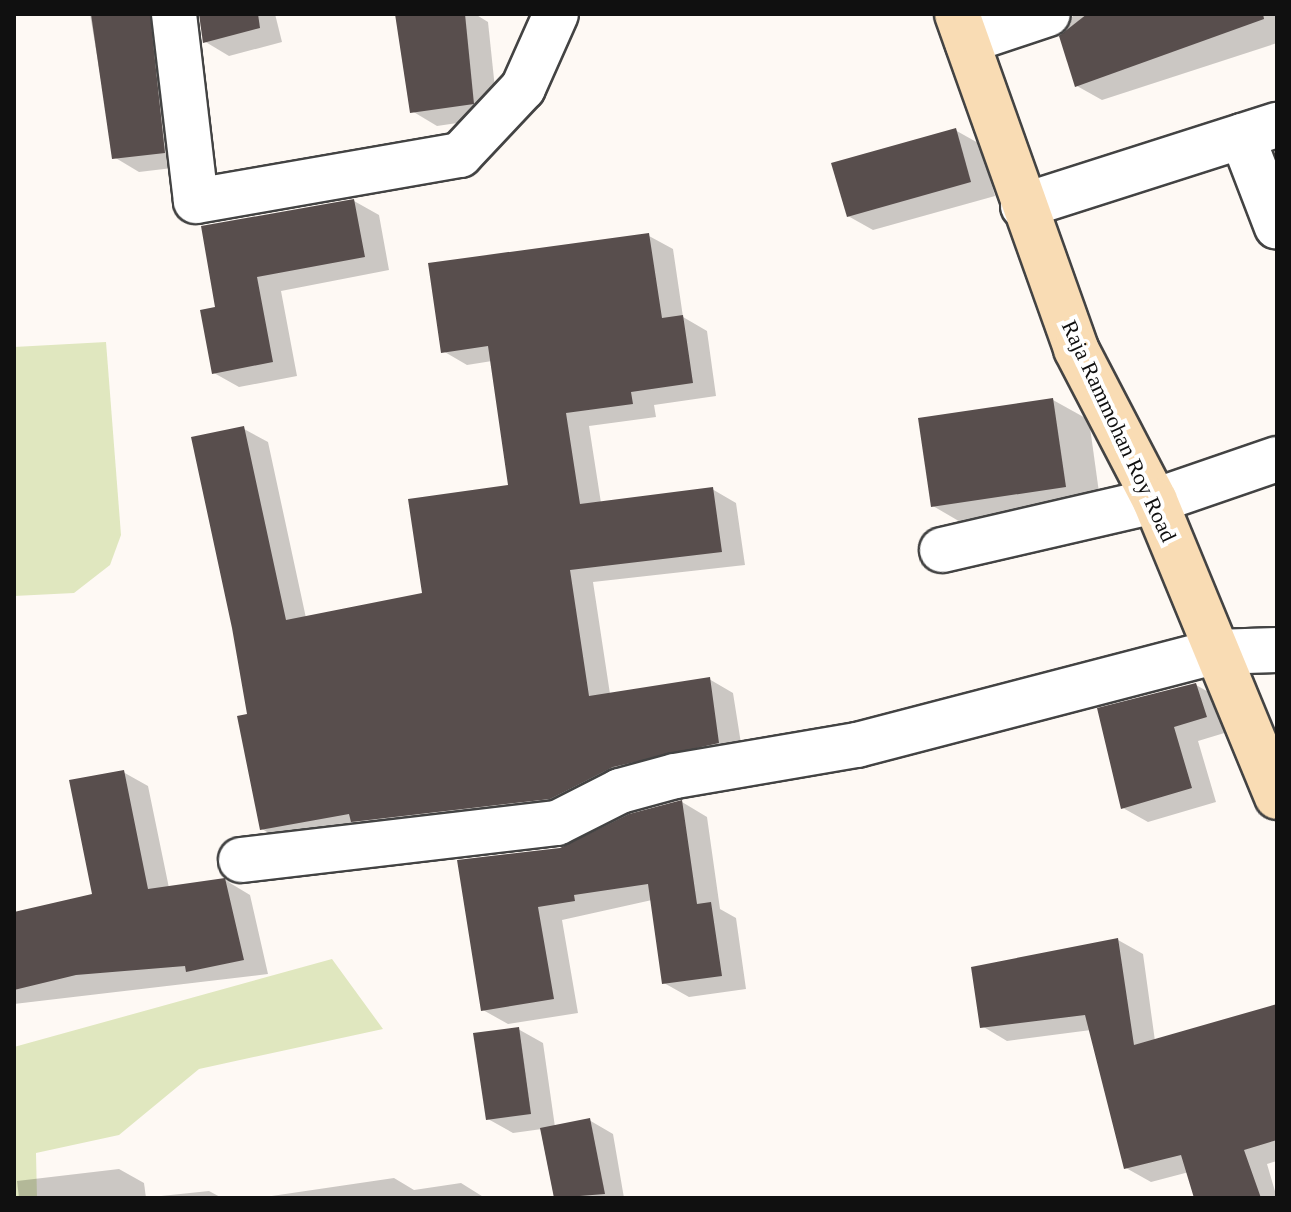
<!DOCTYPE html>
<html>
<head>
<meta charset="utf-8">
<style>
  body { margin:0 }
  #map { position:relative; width:1291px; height:1212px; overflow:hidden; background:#fef9f4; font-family:"Times New Roman",serif }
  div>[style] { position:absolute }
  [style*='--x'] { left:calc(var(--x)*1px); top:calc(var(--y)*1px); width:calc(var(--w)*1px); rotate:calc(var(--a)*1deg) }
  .green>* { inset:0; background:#e0e7bf }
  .shadow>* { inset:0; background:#0003 }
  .building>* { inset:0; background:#584e4d }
  .roads { filter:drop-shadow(2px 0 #434343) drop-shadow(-2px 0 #434343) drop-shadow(0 2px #434343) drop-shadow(0 -2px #434343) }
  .minor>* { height:44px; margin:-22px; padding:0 22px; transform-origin:22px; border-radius:22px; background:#fff }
  .tertiary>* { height:44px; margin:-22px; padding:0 22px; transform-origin:22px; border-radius:22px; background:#fff }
  .secondary>* { height:44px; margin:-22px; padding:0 22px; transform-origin:22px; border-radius:22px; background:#f9dcb4 }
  span { translate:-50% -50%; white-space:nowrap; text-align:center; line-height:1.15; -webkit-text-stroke:8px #fff; paint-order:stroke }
  .street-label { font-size:22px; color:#101010 }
  .frame { position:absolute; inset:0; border:16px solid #101010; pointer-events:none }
</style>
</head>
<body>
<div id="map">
  <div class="green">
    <div style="clip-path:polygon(106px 342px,121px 535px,110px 565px,74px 593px,14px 596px,14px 347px)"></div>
    <div style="clip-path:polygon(332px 959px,383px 1029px,199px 1069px,119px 1135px,36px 1153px,37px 1198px,14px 1198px,14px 1047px)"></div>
  </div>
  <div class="shadow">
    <div style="clip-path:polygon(90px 14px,181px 14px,189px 166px,139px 172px,114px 157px)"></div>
    <div style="clip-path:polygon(201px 14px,275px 14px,282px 42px,229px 56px,204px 41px)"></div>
    <div style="clip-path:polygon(420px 14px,475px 14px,488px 22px,498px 117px,437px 126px,412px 111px)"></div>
    <div style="clip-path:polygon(1074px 14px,1277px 14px,1277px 43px,1102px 100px,1077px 86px,1062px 36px)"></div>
    <div style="clip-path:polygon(955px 130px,980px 144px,995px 196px,873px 230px,848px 216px)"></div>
    <div style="clip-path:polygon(354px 201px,379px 215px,389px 270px,281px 291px,297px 376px,239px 387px,214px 373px,218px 309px,203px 227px)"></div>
    <div style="clip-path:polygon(649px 236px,673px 249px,683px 317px,707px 331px,716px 396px,654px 405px,656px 417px,589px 426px,601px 503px,712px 489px,736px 503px,745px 565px,593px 582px,610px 694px,709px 679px,733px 693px,743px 756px,574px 811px,286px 843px,262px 829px,249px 715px,244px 429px,268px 442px,306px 618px,425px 595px,510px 486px,492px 361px,467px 365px,443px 351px)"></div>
    <div style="clip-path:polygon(1053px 400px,1089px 420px,1101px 507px,969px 527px,933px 506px)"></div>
    <div style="clip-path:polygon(1196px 685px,1221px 699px,1231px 731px,1198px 741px,1216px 802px,1148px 822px,1123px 808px)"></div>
    <div style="clip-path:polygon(123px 772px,148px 786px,169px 888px,225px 880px,250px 895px,268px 974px,14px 1004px,14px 914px,95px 896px)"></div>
    <div style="clip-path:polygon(682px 802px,707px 817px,720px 909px,736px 918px,746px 989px,689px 997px,664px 983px,652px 900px,562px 920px,578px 1013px,508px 1024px,483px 1010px,561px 850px)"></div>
    <div style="clip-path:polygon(1118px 940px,1143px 954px,1155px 1041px,1277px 1007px,1277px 1161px,1267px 1164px,1277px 1198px,1197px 1198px,1189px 1172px,1151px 1182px,1126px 1168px,1091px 1030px,1007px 1041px,982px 1026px)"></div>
    <div style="clip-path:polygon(518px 1029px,543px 1043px,555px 1127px,589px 1120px,613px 1134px,624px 1198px,557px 1198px,542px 1129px,513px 1133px,488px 1119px)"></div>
    <div style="clip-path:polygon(119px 1169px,144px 1183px,146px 1198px,19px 1198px,17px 1181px)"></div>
    <div style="clip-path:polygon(394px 1178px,414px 1190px,461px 1183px,485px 1198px,258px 1198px)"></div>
    <div style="clip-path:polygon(209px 1191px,222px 1198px,162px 1198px,161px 1196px)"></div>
  </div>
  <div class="building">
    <div style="clip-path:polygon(91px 14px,150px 14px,165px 153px,112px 159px)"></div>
    <div style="clip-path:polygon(199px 14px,258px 14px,260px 28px,203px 43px)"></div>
    <div style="clip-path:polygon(395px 14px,465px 14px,474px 104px,410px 113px)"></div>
    <div style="clip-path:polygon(1087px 14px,1263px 14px,1264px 19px,1075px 87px,1059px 36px)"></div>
    <div style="clip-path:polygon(956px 128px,971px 182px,847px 217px,831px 163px)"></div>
    <div style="clip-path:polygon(354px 199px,365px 257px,257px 277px,273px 362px,212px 374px,200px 310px,215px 307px,201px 226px)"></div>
    <div style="clip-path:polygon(649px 233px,662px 318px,683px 315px,693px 383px,631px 392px,633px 404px,566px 413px,580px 504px,713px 487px,722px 552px,570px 570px,589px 696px,710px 677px,719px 743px,613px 767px,550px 799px,351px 822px,349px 814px,260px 830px,237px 716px,247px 714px,232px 628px,191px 437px,244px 426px,286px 620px,422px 593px,408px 499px,508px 485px,488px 346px,441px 353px,428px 263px)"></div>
    <div style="clip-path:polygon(1053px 398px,1066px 487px,931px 507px,918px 418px)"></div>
    <div style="clip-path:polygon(1196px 683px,1207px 717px,1174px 727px,1192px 788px,1121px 809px,1097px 708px)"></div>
    <div style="clip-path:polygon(124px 770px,148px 889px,225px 878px,244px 960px,186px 972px,185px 966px,76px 975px,14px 990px,14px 912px,92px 894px,69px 780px)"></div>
    <div style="clip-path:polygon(682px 800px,697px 904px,711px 902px,722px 976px,662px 984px,648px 884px,574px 895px,575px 901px,538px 907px,554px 999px,481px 1011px,457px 860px,560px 848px,629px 814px)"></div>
    <div style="clip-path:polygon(1118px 938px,1134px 1045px,1277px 1004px,1277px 1140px,1244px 1150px,1261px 1198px,1194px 1198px,1181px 1155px,1124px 1169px,1085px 1015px,980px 1028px,971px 967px)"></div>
    <div style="clip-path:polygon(519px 1027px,531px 1114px,486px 1120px,473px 1033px)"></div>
    <div style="clip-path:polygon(590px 1118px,605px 1194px,554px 1198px,540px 1128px)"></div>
  </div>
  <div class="roads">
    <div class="minor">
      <div style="--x:174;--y:14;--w:188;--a:83.3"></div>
      <div style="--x:196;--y:201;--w:268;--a:-9.9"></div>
      <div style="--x:460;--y:155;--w:92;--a:-46.8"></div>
      <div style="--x:523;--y:88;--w:81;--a:-66"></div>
      <div style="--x:967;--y:41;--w:85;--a:-18.4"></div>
      <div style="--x:1242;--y:136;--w:97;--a:69"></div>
      <div style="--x:942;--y:550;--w:219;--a:-13"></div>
      <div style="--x:1155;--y:501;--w:129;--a:-19"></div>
      <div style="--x:241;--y:860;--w:318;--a:-6.7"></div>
      <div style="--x:557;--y:823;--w:71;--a:-26.9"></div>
      <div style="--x:620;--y:791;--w:57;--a:-15.3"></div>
      <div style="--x:675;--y:776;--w:185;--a:-9.7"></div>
      <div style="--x:857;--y:745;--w:370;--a:-14.6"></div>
      <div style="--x:1215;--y:652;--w:62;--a:-1.8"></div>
    </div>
    <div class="tertiary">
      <div style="--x:1023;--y:206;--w:267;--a:-17.7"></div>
    </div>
    <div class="secondary">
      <div style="--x:957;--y:14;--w:356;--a:70.4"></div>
      <div style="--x:1076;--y:349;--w:171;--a:62.5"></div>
      <div style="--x:1155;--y:501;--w:320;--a:67.6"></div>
    </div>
  </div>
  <div class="street-label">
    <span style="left:1119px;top:431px;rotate:65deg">Raja Rammohan Roy Road</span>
  </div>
  <div class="frame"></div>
</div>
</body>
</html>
